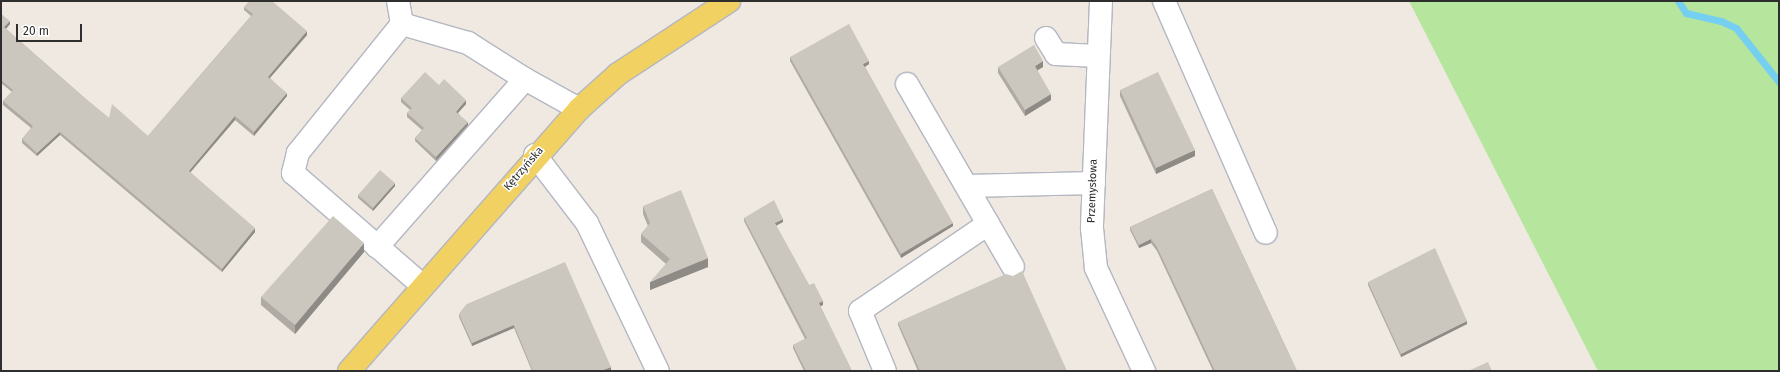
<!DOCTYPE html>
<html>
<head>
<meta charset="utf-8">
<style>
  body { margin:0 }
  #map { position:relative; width:1780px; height:372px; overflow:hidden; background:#efe9e1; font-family:"Fira Sans",sans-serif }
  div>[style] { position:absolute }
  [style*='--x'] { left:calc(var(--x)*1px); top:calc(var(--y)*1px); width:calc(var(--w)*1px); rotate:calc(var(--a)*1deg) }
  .green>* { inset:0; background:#b6e59e }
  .stream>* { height:7px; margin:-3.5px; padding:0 3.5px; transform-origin:3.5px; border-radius:3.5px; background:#75cff0 }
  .roads { filter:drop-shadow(1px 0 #b4b7c1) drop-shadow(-1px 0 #b4b7c1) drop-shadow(0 1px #b4b7c1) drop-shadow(0 -1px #b4b7c1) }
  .minor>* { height:22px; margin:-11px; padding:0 11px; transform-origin:11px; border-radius:11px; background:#fff }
  .major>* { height:22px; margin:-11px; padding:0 11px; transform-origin:11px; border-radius:11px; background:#f2d163 }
  .wall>* { inset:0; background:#afaba4 }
  .shaded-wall>* { inset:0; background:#8e8b86 }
  .building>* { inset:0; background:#cbc7bf }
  span { translate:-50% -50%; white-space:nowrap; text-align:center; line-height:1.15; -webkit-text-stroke:3px #fff; paint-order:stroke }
  .street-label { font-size:11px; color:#2e2e2e }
  .frame { position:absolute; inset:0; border:2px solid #2e2e2e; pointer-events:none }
  .scale { position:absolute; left:16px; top:24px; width:66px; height:18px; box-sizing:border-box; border:2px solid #2e2e2e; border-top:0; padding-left:5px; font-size:12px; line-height:14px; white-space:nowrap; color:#2e2e2e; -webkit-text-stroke:3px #fff; paint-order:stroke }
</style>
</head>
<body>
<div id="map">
  <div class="green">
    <div style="clip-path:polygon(1409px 1px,1779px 1px,1779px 371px,1598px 371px)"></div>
  </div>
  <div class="stream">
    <div style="--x:1678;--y:1;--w:14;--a:56"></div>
    <div style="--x:1686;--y:13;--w:36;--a:13"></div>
    <div style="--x:1721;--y:21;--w:17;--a:25"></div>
    <div style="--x:1736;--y:28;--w:69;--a:51.5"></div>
  </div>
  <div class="roads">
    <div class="minor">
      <div style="--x:398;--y:1;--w:23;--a:80"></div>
      <div style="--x:402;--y:24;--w:166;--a:128.9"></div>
      <div style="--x:298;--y:153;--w:21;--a:104"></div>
      <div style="--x:293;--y:173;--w:172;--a:41"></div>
      <div style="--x:1101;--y:1;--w:227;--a:92.3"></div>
      <div style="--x:1092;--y:228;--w:40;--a:84.3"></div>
      <div style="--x:1096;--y:268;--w:114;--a:65"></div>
      <div style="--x:1164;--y:1;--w:253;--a:66.3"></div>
      <div style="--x:402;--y:24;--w:69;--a:16.1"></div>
      <div style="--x:468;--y:43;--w:67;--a:32.3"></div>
      <div style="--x:1046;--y:38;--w:19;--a:58"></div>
      <div style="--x:1056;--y:54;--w:42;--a:2.7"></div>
      <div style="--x:907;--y:84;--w:211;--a:59.9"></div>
      <div style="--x:535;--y:155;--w:86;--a:52.6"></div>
      <div style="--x:587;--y:223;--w:164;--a:64.4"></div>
      <div style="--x:967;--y:186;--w:127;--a:-1.4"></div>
      <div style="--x:377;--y:247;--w:224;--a:-48.6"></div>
      <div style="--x:525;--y:79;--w:62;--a:29.1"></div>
      <div style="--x:885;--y:371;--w:65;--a:-112.6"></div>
      <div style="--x:860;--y:311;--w:155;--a:-34.2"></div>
    </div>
    <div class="major">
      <div style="--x:349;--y:371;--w:349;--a:-48.7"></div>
      <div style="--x:579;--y:109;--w:52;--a:-41.9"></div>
      <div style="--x:618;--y:74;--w:133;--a:-33.3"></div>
    </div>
  </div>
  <div class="wall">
    <div style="clip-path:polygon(244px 7px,307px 35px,270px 78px,287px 96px,254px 136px,235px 120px,190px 172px,255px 232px,222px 272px,60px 135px,37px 156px,22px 143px,22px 139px,31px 128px,3px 105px,3px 101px,12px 92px,1px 83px,1px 14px,10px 24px,6px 29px,87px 100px,109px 118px,148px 136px,251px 16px,244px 10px)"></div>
    <div style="clip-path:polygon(790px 57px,869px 64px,865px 67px,953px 226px,901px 258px,790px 61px)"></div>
    <div style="clip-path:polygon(998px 67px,1043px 67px,1037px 70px,1051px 100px,1025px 116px,998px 73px)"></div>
    <div style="clip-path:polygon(439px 85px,466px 104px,458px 113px,468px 125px,436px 161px,415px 141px,415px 138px,422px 130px,407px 117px,407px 113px,410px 110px,401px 102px,401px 98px)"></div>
    <div style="clip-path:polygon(1120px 90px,1195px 156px,1156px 174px,1120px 96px)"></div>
    <div style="clip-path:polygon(395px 186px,373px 211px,358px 198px,358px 195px)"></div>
    <div style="clip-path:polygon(1212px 189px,1297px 371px,1213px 371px,1157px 251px,1151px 243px,1139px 248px,1130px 230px,1130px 227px)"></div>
    <div style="clip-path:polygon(643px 206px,708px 267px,650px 290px,666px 264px,641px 242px,641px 234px,648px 226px,643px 214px)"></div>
    <div style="clip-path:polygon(744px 218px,783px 222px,776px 226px,809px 285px,823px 305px,820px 306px,852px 371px,804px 371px,793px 348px,793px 345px,805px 339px,744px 221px)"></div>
    <div style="clip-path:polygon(364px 252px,295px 334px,261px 305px,261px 297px)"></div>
    <div style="clip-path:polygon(1368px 282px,1467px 324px,1401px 357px,1368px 285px)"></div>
    <div style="clip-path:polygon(467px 304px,611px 370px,609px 371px,532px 371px,514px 328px,472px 346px,459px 317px,459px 314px)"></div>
    <div style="clip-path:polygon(898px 322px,1067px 371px,918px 371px,898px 325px)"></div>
  </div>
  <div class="shaded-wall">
    <div style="clip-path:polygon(10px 21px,10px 24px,4px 31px,4px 27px)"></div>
    <div style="clip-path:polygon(307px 31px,307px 35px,268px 80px,268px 77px)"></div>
    <div style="clip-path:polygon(869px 61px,869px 64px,863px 68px,863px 64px)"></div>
    <div style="clip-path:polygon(1043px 61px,1043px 67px,1035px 72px,1035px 66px)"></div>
    <div style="clip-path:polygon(287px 93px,287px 96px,254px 136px,254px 132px)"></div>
    <div style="clip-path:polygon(1051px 94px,1051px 100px,1025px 116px,1025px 110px)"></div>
    <div style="clip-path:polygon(466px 100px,466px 104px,456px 115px,456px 112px)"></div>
    <div style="clip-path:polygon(235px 116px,235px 120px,189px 174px,189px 171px)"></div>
    <div style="clip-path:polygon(468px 122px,468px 125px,436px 161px,436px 157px)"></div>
    <div style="clip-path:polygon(60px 132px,60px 135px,37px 156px,37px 153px)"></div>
    <div style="clip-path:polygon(1195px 150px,1195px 156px,1156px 174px,1156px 168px)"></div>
    <div style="clip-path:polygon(395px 183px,395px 186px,373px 211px,373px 208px)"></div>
    <div style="clip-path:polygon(783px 219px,783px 222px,775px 226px,775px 223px)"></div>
    <div style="clip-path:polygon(953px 223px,953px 226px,901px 258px,901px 254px)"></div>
    <div style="clip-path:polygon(255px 228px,255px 232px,222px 272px,222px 269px)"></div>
    <div style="clip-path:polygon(1151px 239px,1151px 243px,1139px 248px,1139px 245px)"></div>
    <div style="clip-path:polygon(364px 243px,364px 252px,295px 334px,295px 325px)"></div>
    <div style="clip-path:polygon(708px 258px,708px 267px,650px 290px,650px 282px)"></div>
    <div style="clip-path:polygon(823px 301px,823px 305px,819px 307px,819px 303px)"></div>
    <div style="clip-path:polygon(1467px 321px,1467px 324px,1401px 357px,1401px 354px)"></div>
    <div style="clip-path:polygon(514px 325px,514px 328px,472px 346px,472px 343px)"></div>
    <div style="clip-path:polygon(611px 367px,611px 370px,609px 371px,601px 371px)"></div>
  </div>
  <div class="building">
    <div style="clip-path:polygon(249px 1px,272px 1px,307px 31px,268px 77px,287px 93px,254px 132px,235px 116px,189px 171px,255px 228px,222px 269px,60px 132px,37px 153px,22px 139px,33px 126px,3px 101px,13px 90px,1px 80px,1px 14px,10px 21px,4px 27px,87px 100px,109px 118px,112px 104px,148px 136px,253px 14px,244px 7px)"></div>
    <div style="clip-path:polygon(849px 24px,869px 61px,863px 64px,953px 223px,901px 254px,790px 57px)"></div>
    <div style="clip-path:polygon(1034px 45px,1043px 61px,1035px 66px,1051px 94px,1025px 110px,998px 67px)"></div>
    <div style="clip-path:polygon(425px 72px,439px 85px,444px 79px,466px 100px,456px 112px,468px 122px,436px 157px,415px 138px,424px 128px,407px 113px,412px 108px,401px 98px)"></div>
    <div style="clip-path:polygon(1158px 72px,1195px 150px,1156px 168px,1120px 90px)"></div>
    <div style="clip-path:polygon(380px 170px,395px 183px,373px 208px,358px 195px)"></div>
    <div style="clip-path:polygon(1212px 189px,1297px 371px,1215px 371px,1157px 247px,1151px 239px,1139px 245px,1130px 227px)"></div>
    <div style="clip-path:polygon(681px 190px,708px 258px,650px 282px,670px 259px,641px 234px,650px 223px,643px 206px)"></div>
    <div style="clip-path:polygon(774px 200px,783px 219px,775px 223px,809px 285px,814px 283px,823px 301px,819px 303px,852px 371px,806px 371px,793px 345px,807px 338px,744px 218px)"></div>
    <div style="clip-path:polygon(333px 216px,364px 243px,295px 325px,261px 297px)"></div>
    <div style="clip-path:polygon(1435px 248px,1467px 321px,1401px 354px,1368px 282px)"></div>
    <div style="clip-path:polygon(565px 262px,611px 367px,601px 371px,533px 371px,514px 325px,472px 343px,459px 314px,467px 304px)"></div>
    <div style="clip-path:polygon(1022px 271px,1067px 371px,920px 371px,898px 322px,1006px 274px,1013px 276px)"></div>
    <div style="clip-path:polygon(1488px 362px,1492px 371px,1468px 371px)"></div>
  </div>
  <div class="street-label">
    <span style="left:524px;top:169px;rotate:-49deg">Kętrzyńska</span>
    <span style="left:1093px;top:191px;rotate:-88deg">Przemysłowa</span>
  </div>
  <div class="frame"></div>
  <div class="scale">20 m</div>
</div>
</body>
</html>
